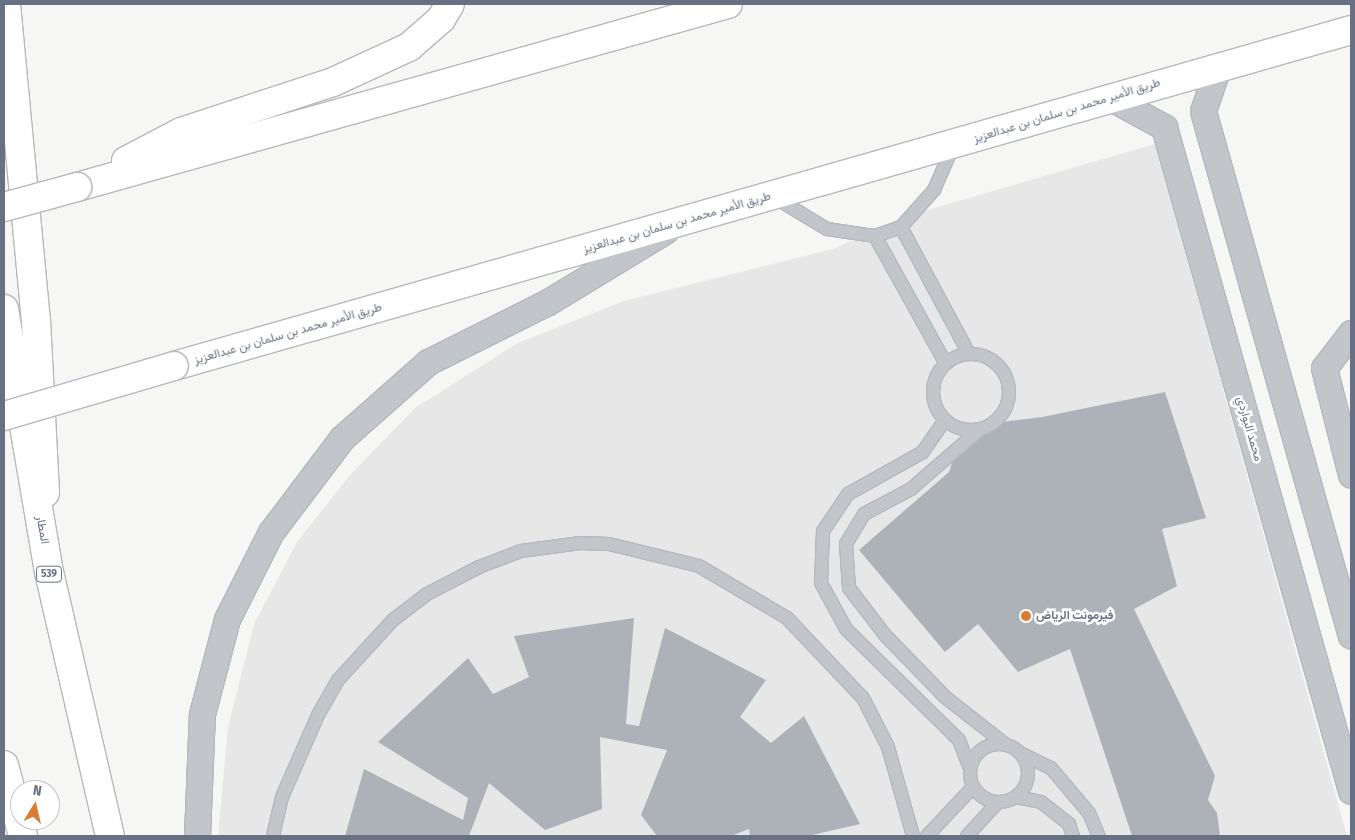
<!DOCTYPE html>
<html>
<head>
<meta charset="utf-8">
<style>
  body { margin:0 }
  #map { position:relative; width:1355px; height:840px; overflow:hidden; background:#f6f7f4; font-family:"Fira Sans Condensed",Vazirmatn,sans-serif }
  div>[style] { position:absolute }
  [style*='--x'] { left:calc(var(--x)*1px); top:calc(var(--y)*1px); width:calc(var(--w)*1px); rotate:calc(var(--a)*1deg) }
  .built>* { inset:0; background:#e7e7e7 }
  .building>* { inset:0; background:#adb2b9 }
  .roads { filter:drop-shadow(1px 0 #b5b8bd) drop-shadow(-1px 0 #b5b8bd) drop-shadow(0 1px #b5b8bd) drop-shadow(0 -1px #b5b8bd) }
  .service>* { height:12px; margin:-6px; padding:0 6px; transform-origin:6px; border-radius:6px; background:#c2c5c9 }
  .service>.ring { margin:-6px; padding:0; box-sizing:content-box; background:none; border:12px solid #c2c5c9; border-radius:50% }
  .minor>* { height:25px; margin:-12.5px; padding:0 12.5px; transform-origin:12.5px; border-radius:12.5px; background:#c2c5c9 }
  .primary>* { height:28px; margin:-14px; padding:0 14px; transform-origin:14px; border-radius:14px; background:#fff }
  .motorway>* { height:28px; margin:-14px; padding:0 14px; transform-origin:14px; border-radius:14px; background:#fff }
  .bridges { filter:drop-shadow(1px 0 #b5b8bd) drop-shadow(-1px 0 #b5b8bd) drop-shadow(0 1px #b5b8bd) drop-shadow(0 -1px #b5b8bd) }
  .primary-bridge>* { height:28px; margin:-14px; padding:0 14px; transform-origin:14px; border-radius:14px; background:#fff }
  .dots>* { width:14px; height:14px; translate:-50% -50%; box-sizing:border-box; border:2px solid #fff; border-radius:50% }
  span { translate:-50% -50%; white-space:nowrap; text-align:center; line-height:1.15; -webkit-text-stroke:5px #fff; paint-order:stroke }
  .shield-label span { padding:1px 4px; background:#fff; border:1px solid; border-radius:4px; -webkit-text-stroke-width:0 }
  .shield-label { font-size:11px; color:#677183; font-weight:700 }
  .street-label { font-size:12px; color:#677183 }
  .poi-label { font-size:12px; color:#677183; font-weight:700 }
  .left { translate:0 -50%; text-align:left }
  .frame { position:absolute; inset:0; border:5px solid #677183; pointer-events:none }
  .north { position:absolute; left:10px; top:780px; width:50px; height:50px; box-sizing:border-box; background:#fff; border:1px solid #c2c6cd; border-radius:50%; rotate:9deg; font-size:14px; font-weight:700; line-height:20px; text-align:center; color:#677183 }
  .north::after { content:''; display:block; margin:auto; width:18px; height:22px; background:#d97c31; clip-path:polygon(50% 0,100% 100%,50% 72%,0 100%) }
</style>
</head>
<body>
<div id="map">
  <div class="built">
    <div style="clip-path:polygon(1155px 144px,1347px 836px,218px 836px,228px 727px,254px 624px,297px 542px,349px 476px,415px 408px,518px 343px,624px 301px,833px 249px,903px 217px)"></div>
  </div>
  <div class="building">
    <div style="clip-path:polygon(1165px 392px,1206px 518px,1162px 529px,1177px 586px,1134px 609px,1215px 776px,1208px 800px,1217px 813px,1220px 836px,1132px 836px,1070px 649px,1018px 672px,978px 624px,945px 652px,859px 550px,949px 472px,961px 435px,984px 424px,1042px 417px)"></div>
    <div style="clip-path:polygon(634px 618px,626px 724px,639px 726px,665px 628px,766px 680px,740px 717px,771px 743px,804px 716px,860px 824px,808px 836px,750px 836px,749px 829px,731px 836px,657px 836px,641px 815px,667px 750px,600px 737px,602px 809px,545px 830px,489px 783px,469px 836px,345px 836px,364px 769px,463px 820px,468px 798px,378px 742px,468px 658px,493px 694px,529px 677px,514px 636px)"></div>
  </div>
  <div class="roads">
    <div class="service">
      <div style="--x:774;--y:197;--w:62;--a:31.1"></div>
      <div style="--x:827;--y:229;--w:49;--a:8.3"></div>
      <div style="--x:875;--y:236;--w:28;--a:-19"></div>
      <div style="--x:901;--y:227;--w:50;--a:-48.3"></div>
      <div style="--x:934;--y:190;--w:50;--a:-66.5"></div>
      <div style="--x:901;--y:227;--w:144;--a:61.8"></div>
      <div style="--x:875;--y:236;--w:146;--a:61"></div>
      <div class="ring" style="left:933px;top:354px;width:64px;height:64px"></div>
      <div style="--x:945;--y:420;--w:39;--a:125"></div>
      <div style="--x:923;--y:452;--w:86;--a:150.8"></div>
      <div style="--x:848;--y:494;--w:45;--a:124"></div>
      <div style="--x:823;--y:531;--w:52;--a:92.2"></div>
      <div style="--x:821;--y:583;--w:52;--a:61.5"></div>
      <div style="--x:846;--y:629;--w:158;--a:44.5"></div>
      <div style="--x:959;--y:740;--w:31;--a:69"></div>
      <div style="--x:980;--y:429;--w:91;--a:139"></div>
      <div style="--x:911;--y:489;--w:53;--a:152"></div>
      <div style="--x:864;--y:514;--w:35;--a:121"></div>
      <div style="--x:846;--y:544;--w:44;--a:86.1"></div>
      <div style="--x:849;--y:588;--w:59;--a:52.5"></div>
      <div style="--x:885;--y:635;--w:86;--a:45.9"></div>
      <div style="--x:945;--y:697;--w:76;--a:38.1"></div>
      <div class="ring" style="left:970px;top:744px;width:46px;height:46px"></div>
      <div style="--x:1022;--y:754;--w:32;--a:26"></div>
      <div style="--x:1051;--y:768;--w:59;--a:49.8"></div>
      <div style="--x:1089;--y:813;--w:25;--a:67"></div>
      <div style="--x:1016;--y:797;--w:25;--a:11"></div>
      <div style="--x:1041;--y:802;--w:36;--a:38"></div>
      <div style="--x:1069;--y:824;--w:13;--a:72"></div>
      <div style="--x:273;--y:836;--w:40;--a:-77"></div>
      <div style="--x:282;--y:797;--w:90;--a:-66.3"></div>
      <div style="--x:318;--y:715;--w:40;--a:-60.3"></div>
      <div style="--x:338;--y:680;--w:81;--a:-47.5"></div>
      <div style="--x:393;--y:620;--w:43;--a:-37.4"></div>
      <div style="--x:427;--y:594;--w:59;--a:-27.4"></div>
      <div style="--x:479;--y:567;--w:45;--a:-20.9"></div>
      <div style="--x:521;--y:551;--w:60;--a:-7.7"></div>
      <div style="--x:580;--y:543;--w:29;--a:2"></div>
      <div style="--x:609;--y:544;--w:93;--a:13.7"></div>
      <div style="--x:699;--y:566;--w:102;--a:30.6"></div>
      <div style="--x:787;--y:618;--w:110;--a:46.5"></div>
      <div style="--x:863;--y:698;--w:55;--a:63"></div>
      <div style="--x:888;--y:747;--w:92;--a:74.3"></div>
      <div style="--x:927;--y:836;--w:67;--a:-46.8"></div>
      <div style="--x:967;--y:836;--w:46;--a:-47.6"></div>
    </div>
    <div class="minor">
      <div style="--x:1218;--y:67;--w:46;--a:108.8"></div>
      <div style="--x:1203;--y:111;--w:545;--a:74.26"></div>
      <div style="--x:1109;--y:97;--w:63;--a:28.6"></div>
      <div style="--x:1164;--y:127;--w:690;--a:74.27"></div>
      <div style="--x:1351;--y:333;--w:44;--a:127.6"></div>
      <div style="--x:1324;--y:368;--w:110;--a:75.8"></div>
      <div style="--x:197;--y:836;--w:122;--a:-87.7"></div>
      <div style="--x:202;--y:714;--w:98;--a:-75.3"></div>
      <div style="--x:227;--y:619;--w:97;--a:-63.2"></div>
      <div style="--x:271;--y:532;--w:118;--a:-52.9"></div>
      <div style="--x:342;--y:438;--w:115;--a:-41.5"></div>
      <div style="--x:428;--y:362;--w:134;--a:-26.6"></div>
      <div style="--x:548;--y:302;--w:137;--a:-31.3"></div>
    </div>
    <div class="primary">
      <div style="--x:6;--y:4;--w:317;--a:84.6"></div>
      <div style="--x:36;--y:320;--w:173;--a:87"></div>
      <div style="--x:126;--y:161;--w:62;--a:-27.8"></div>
      <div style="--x:181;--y:132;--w:160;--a:-18.2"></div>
      <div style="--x:333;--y:82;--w:84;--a:-24.7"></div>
      <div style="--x:409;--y:47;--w:43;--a:-41.2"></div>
      <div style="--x:441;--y:19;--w:17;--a:-59"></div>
      <div style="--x:77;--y:187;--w:676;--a:-15.7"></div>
      <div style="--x:174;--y:366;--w:1224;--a:-15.93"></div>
    </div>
    <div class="motorway">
      <div style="--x:4;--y:309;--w:267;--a:80.3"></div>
      <div style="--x:49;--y:572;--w:271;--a:77"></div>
      <div style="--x:4;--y:765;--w:73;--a:75"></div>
    </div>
  </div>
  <div class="bridges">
    <div class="primary-bridge">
      <div style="--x:4;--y:207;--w:76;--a:-15.3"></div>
      <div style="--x:4;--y:416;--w:177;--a:-16.4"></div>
    </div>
  </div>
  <div class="dots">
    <div style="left:1026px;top:616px;background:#d97c31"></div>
  </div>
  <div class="shield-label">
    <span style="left:49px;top:574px">539</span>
  </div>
  <div class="street-label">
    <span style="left:1067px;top:111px;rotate:-17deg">طريق الأمير محمد بن سلمان بن عبدالعزيز</span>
    <span style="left:677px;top:223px;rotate:-16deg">طريق الأمير محمد بن سلمان بن عبدالعزيز</span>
    <span style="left:288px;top:334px;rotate:-16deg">طريق الأمير محمد بن سلمان بن عبدالعزيز</span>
    <span style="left:1249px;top:429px;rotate:74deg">محمد البواردي</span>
    <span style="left:42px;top:530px;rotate:80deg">المطار</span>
  </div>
  <div class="poi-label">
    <span class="left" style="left:1036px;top:616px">فيرمونت الرياض</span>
  </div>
  <div class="frame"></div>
  <div class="north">N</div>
</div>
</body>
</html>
